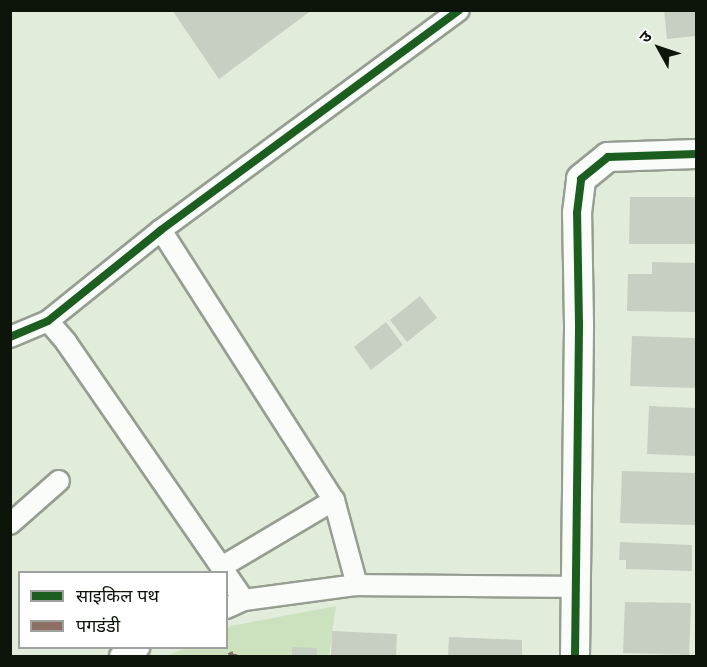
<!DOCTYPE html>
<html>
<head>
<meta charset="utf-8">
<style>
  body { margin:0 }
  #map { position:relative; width:707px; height:667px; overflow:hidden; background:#e1ecdb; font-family:Quicksand,"Noto Sans Devanagari",sans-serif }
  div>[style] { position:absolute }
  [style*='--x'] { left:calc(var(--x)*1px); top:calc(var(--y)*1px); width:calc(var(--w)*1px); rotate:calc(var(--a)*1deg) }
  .green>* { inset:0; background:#cce2bf }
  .building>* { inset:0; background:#c6cfc1 }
  .roads { filter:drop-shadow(2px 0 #969e91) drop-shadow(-2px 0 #969e91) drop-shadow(0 2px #969e91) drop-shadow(0 -2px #969e91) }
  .street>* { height:20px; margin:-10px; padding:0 10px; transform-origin:10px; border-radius:10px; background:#fafcfa }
  .secondary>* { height:28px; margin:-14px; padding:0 14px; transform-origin:14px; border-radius:14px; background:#fafcfa }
  .quiet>* { height:6px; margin-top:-3px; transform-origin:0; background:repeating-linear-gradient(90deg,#8d6e63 0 12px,transparent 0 18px) }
  .cycleway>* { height:8px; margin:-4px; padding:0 4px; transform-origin:4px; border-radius:4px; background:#1b5e20 }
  span { translate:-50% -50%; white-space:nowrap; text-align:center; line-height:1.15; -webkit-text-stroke:6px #fff; paint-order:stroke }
  .frame { position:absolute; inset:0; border:12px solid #0d1409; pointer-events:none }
  .legend { position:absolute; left:18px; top:571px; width:210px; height:78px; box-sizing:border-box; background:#fff; border:2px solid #9ea19d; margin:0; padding:8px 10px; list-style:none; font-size:18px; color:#0d1409 }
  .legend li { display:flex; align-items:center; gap:12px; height:30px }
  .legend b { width:30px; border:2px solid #9ea19d }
  .north { position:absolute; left:629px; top:18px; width:60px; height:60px; -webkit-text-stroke:4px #fff; paint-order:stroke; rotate:310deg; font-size:16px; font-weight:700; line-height:24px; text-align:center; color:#0d1409 }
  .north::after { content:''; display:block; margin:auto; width:21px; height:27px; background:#0d1409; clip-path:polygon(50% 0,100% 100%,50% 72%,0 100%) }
</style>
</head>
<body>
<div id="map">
  <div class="green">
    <div style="clip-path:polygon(336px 606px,329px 656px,167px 656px,186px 648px,226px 648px,227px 628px,231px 626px)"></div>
  </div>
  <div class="building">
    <div style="clip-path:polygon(172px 10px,312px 10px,219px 79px)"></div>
    <div style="clip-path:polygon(664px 10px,696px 10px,696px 36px,667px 39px)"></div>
    <div style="clip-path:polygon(630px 197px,696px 197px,696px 244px,629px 244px)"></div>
    <div style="clip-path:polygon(652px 262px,696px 263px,696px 312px,627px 311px,628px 274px,652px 274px)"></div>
    <div style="clip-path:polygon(420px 296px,437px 318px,407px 342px,390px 320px)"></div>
    <div style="clip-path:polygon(386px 322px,403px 345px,371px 370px,354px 347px)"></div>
    <div style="clip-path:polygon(632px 336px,696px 338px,696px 388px,630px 386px)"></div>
    <div style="clip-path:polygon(649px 406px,696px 408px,696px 456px,647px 454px)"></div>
    <div style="clip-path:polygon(622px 471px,696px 473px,696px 525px,620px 523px)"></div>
    <div style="clip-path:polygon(620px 542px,692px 545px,692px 571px,626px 569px,626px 560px,619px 560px)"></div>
    <div style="clip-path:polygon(625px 602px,691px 603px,689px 655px,623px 653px)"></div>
    <div style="clip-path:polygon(332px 631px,397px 634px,396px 656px,331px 656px)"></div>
    <div style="clip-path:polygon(449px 637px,522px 640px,522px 656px,448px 656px)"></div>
    <div style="clip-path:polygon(292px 647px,317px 648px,317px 656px,292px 656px)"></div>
  </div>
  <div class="roads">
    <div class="street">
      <div style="--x:161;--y:230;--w:321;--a:57.4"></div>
      <div style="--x:334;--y:500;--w:88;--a:74.9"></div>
      <div style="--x:48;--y:321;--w:28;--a:49"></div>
      <div style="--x:66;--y:342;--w:313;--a:55.4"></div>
      <div style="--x:10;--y:337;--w:41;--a:-22.8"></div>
      <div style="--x:48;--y:321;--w:145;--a:-38.8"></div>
      <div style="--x:161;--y:230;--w:370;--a:-36.4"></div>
      <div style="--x:10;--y:524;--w:65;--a:-41.3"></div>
      <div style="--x:223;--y:566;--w:129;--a:-30.7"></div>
      <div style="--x:226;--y:608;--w:20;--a:-24"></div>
      <div style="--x:244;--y:600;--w:114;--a:-7.6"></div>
      <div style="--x:357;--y:585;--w:219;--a:0.5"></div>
      <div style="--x:120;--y:656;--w:21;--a:-23"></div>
    </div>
    <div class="secondary">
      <div style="--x:575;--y:656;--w:332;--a:-89.3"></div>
      <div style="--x:579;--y:324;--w:111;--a:-91"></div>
      <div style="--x:577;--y:213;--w:34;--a:-83"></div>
      <div style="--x:581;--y:179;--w:35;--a:-39"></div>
      <div style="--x:608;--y:157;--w:88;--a:-2"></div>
    </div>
  </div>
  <div class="quiet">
    <div style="--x:229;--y:656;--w:5;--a:-22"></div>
    <div style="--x:234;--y:654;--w:2;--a:90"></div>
  </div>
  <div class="cycleway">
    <div style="--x:10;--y:337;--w:41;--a:-22.8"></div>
    <div style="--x:48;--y:321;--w:145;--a:-38.8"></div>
    <div style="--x:161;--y:230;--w:370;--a:-36.4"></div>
    <div style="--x:575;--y:656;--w:332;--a:-89.3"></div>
    <div style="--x:579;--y:324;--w:111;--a:-91"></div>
    <div style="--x:577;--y:213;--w:34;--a:-83"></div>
    <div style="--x:581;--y:179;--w:35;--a:-39"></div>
    <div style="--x:608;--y:157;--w:88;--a:-2"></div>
  </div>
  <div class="frame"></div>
  <ul class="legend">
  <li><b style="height:8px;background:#1b5e20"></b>साइकिल पथ</li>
  <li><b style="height:8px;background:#8d6e63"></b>पगडंडी</li>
  </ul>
  <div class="north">उ</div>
</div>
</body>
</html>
